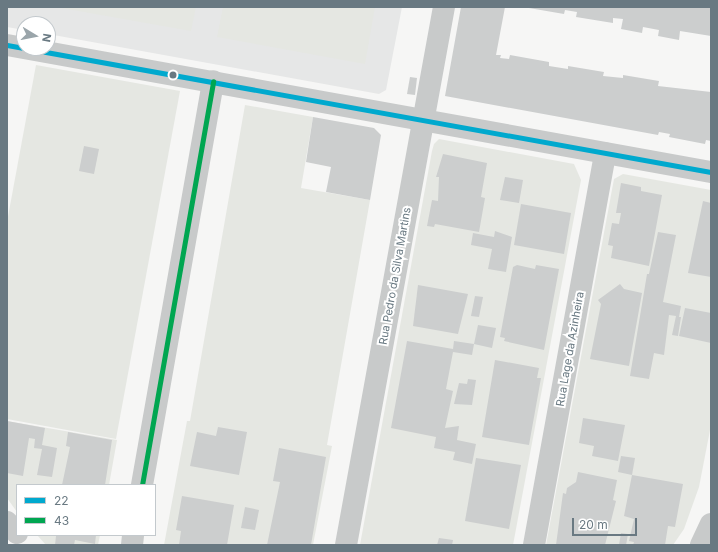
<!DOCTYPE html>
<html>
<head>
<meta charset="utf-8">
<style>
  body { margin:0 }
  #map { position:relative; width:718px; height:552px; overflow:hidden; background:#f6f6f5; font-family:Inter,sans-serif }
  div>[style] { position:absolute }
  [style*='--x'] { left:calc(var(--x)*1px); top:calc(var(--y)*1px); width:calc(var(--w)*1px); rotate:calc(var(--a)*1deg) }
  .built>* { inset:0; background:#e6e7e7 }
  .green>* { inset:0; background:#e5e7e2 }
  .building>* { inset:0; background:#cccece }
  .minor>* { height:22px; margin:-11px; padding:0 11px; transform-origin:11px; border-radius:11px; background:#c8caca }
  .bus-1>* { height:5px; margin:-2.5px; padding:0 2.5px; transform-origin:2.5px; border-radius:2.5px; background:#00a9ce }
  .bus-2>* { height:5px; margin:-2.5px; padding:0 2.5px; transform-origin:2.5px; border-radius:2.5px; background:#00a651 }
  .dots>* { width:11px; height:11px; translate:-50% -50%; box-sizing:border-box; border:2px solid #fff; border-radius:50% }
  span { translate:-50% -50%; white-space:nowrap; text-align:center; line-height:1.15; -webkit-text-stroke:4px #fff; paint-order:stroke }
  .street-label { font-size:11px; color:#697982 }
  .frame { position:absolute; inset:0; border:8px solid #697982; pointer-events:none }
  .legend { position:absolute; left:16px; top:484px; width:140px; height:52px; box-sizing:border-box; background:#fff; border:1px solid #c3c9cd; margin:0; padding:5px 7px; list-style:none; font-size:12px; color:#697982 }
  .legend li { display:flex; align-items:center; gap:8px; height:20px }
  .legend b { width:20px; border:1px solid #c3c9cd }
  .north { position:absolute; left:16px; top:16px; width:40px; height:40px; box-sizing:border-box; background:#fff; border:1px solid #c3c9cd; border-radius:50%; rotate:100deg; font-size:11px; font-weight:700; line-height:16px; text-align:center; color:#697982 }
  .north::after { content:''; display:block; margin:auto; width:14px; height:18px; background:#9aa5aa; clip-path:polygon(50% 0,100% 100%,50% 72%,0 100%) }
  .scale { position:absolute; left:572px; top:518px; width:65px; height:18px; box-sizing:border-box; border:2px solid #697982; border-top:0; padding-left:5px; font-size:12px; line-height:14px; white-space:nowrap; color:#697982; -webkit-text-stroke:3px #fff; paint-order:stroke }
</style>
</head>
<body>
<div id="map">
  <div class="built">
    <div style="clip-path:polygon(7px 7px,402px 7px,386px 90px,379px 94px,48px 34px,48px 24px,24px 24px,24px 30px,7px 27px)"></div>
  </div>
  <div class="green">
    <div style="clip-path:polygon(56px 7px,196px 7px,191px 31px)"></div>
    <div style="clip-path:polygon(223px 7px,375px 7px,365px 64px,217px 37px)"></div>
    <div style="clip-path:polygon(36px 65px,180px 91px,116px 439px,7px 419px,7px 222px)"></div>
    <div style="clip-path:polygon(245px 105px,313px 117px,301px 188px,370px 200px,327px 445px,332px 446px,313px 545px,164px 545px,187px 421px,190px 421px)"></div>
    <div style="clip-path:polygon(439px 139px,574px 164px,581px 180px,513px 545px,360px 545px,432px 151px,434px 144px)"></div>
    <div style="clip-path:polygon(623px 174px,711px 190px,711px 425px,699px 487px,684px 529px,673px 545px,546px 545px,614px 179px)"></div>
    <div style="clip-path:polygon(7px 421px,117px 440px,109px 485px,17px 485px,17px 512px,7px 498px)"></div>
    <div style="clip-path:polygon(37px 535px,100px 535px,98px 545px,46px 545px)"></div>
  </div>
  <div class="building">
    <div style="clip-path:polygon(461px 7px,505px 7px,496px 55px,501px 55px,500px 58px,509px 59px,510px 55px,549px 62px,549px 66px,568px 69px,568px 66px,604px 72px,603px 76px,623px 78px,623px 75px,659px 81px,658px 86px,711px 92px,711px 141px,706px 140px,705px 144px,669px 137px,670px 134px,659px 132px,658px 135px,445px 96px)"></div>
    <div style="clip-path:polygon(711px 7px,711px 36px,680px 31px,679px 40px,658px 36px,659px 30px,643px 27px,642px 33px,621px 29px,623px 19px,613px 18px,613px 23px,576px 17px,577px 12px,565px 10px,564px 14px,529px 8px)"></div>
    <div style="clip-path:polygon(410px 77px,417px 78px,415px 95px,407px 94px)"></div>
    <div style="clip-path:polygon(313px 117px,374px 128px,381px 135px,370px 200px,326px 192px,331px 167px,306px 162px)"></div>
    <div style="clip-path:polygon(84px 146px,99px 149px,94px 174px,79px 171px)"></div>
    <div style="clip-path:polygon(443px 154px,487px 163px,481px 197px,485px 198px,479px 232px,435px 224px,434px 227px,427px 226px,432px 200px,438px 201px,439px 177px,436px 177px)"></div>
    <div style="clip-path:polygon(505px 177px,523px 180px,519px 203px,500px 200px)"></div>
    <div style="clip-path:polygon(621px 183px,641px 187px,641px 191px,662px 195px,649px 266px,611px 258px,613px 246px,608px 245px,612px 223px,619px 224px,621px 213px,616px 213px)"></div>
    <div style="clip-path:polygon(703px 201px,711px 203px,711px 277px,688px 273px)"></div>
    <div style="clip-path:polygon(521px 204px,571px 213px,564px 254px,514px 245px)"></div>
    <div style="clip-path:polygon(495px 231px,512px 237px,506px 272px,488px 269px,492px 249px,471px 245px,473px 233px,494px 237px)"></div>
    <div style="clip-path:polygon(658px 232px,676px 235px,663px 302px,681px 306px,679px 317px,681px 317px,678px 336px,672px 335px,676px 316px,669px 315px,664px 355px,654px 353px,649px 379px,630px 376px,647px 274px,649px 274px)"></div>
    <div style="clip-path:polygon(517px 265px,535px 269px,536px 265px,559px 269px,544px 350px,504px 341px,505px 338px,500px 337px,513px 267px)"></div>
    <div style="clip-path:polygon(620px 284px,624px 289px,642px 293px,629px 366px,590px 359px,601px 304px,598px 300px)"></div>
    <div style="clip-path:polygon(418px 285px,468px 294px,458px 334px,413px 326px)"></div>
    <div style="clip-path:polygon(475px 296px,483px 297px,479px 317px,471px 316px)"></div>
    <div style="clip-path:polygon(685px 308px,711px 313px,711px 343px,679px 336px)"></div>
    <div style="clip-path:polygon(478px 325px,496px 328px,492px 348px,474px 344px)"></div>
    <div style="clip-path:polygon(407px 341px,453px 349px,454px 341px,474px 344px,472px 355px,453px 352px,446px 389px,453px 391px,445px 428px,459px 426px,457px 440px,476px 444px,472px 464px,453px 460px,455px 452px,434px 448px,436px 437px,391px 428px)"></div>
    <div style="clip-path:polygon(495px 360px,539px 368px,537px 378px,541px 378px,529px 445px,482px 437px)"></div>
    <div style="clip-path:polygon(468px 379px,476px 380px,472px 405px,454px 404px,459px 383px,467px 384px)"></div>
    <div style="clip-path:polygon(583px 418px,625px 425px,618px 461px,592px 456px,594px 446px,579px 443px)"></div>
    <div style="clip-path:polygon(7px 421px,45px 428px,42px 445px,57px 448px,52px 477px,37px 475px,42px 449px,34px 448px,35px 439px,29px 438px,23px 476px,7px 473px)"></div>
    <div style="clip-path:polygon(218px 427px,247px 432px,239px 475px,190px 466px,197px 432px,216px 436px)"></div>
    <div style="clip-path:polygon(68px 432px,112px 440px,105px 485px,62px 485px,70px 447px,66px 446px)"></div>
    <div style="clip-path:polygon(279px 448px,326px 457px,311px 545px,267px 545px,280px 482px,273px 481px)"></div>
    <div style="clip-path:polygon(621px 456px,635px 458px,632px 475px,618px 472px)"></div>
    <div style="clip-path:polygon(476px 458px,521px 465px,509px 529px,465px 521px)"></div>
    <div style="clip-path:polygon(578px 472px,617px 480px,613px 500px,616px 501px,605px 545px,556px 545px,563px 493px,566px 494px,567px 488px,576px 482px)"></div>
    <div style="clip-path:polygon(632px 475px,683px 484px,675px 527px,668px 526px,665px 545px,633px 545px,634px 542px,629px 541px,634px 519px,624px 516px)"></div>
    <div style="clip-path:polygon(182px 496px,234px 505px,227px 545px,179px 545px,181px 531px,176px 530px)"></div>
    <div style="clip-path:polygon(245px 507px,259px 510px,255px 530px,241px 528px)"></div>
    <div style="clip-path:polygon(621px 533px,628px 534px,626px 545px,619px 545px)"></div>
    <div style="clip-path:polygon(53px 535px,96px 535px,95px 544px,75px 540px,74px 545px,55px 545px,56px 536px)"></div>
    <div style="clip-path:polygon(439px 538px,453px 540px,452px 545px,437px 545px)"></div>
  </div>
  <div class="minor">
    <div style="--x:7;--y:45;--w:715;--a:10.23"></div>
    <div style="--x:142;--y:485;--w:410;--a:-80"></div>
    <div style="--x:7;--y:522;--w:15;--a:48"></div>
    <div style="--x:132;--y:545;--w:10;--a:-84"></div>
    <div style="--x:346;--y:545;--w:547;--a:-79.68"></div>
    <div style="--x:534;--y:545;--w:398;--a:-79.7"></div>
    <div style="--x:701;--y:545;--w:23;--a:-65"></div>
  </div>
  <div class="bus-1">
    <div style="--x:7;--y:45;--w:715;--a:10.23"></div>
  </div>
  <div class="bus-2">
    <div style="--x:142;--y:485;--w:410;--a:-80"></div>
  </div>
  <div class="dots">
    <div style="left:173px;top:75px;background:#697982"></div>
  </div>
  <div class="street-label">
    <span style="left:395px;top:276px;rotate:-80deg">Rua Pedro da Silva Martins</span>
    <span style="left:570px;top:349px;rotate:-80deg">Rua Lage da Azinheira</span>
  </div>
  <div class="frame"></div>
  <ul class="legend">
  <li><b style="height:5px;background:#00a9ce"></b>22</li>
  <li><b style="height:5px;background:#00a651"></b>43</li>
  </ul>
  <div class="north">N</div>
  <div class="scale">20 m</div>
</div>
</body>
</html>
